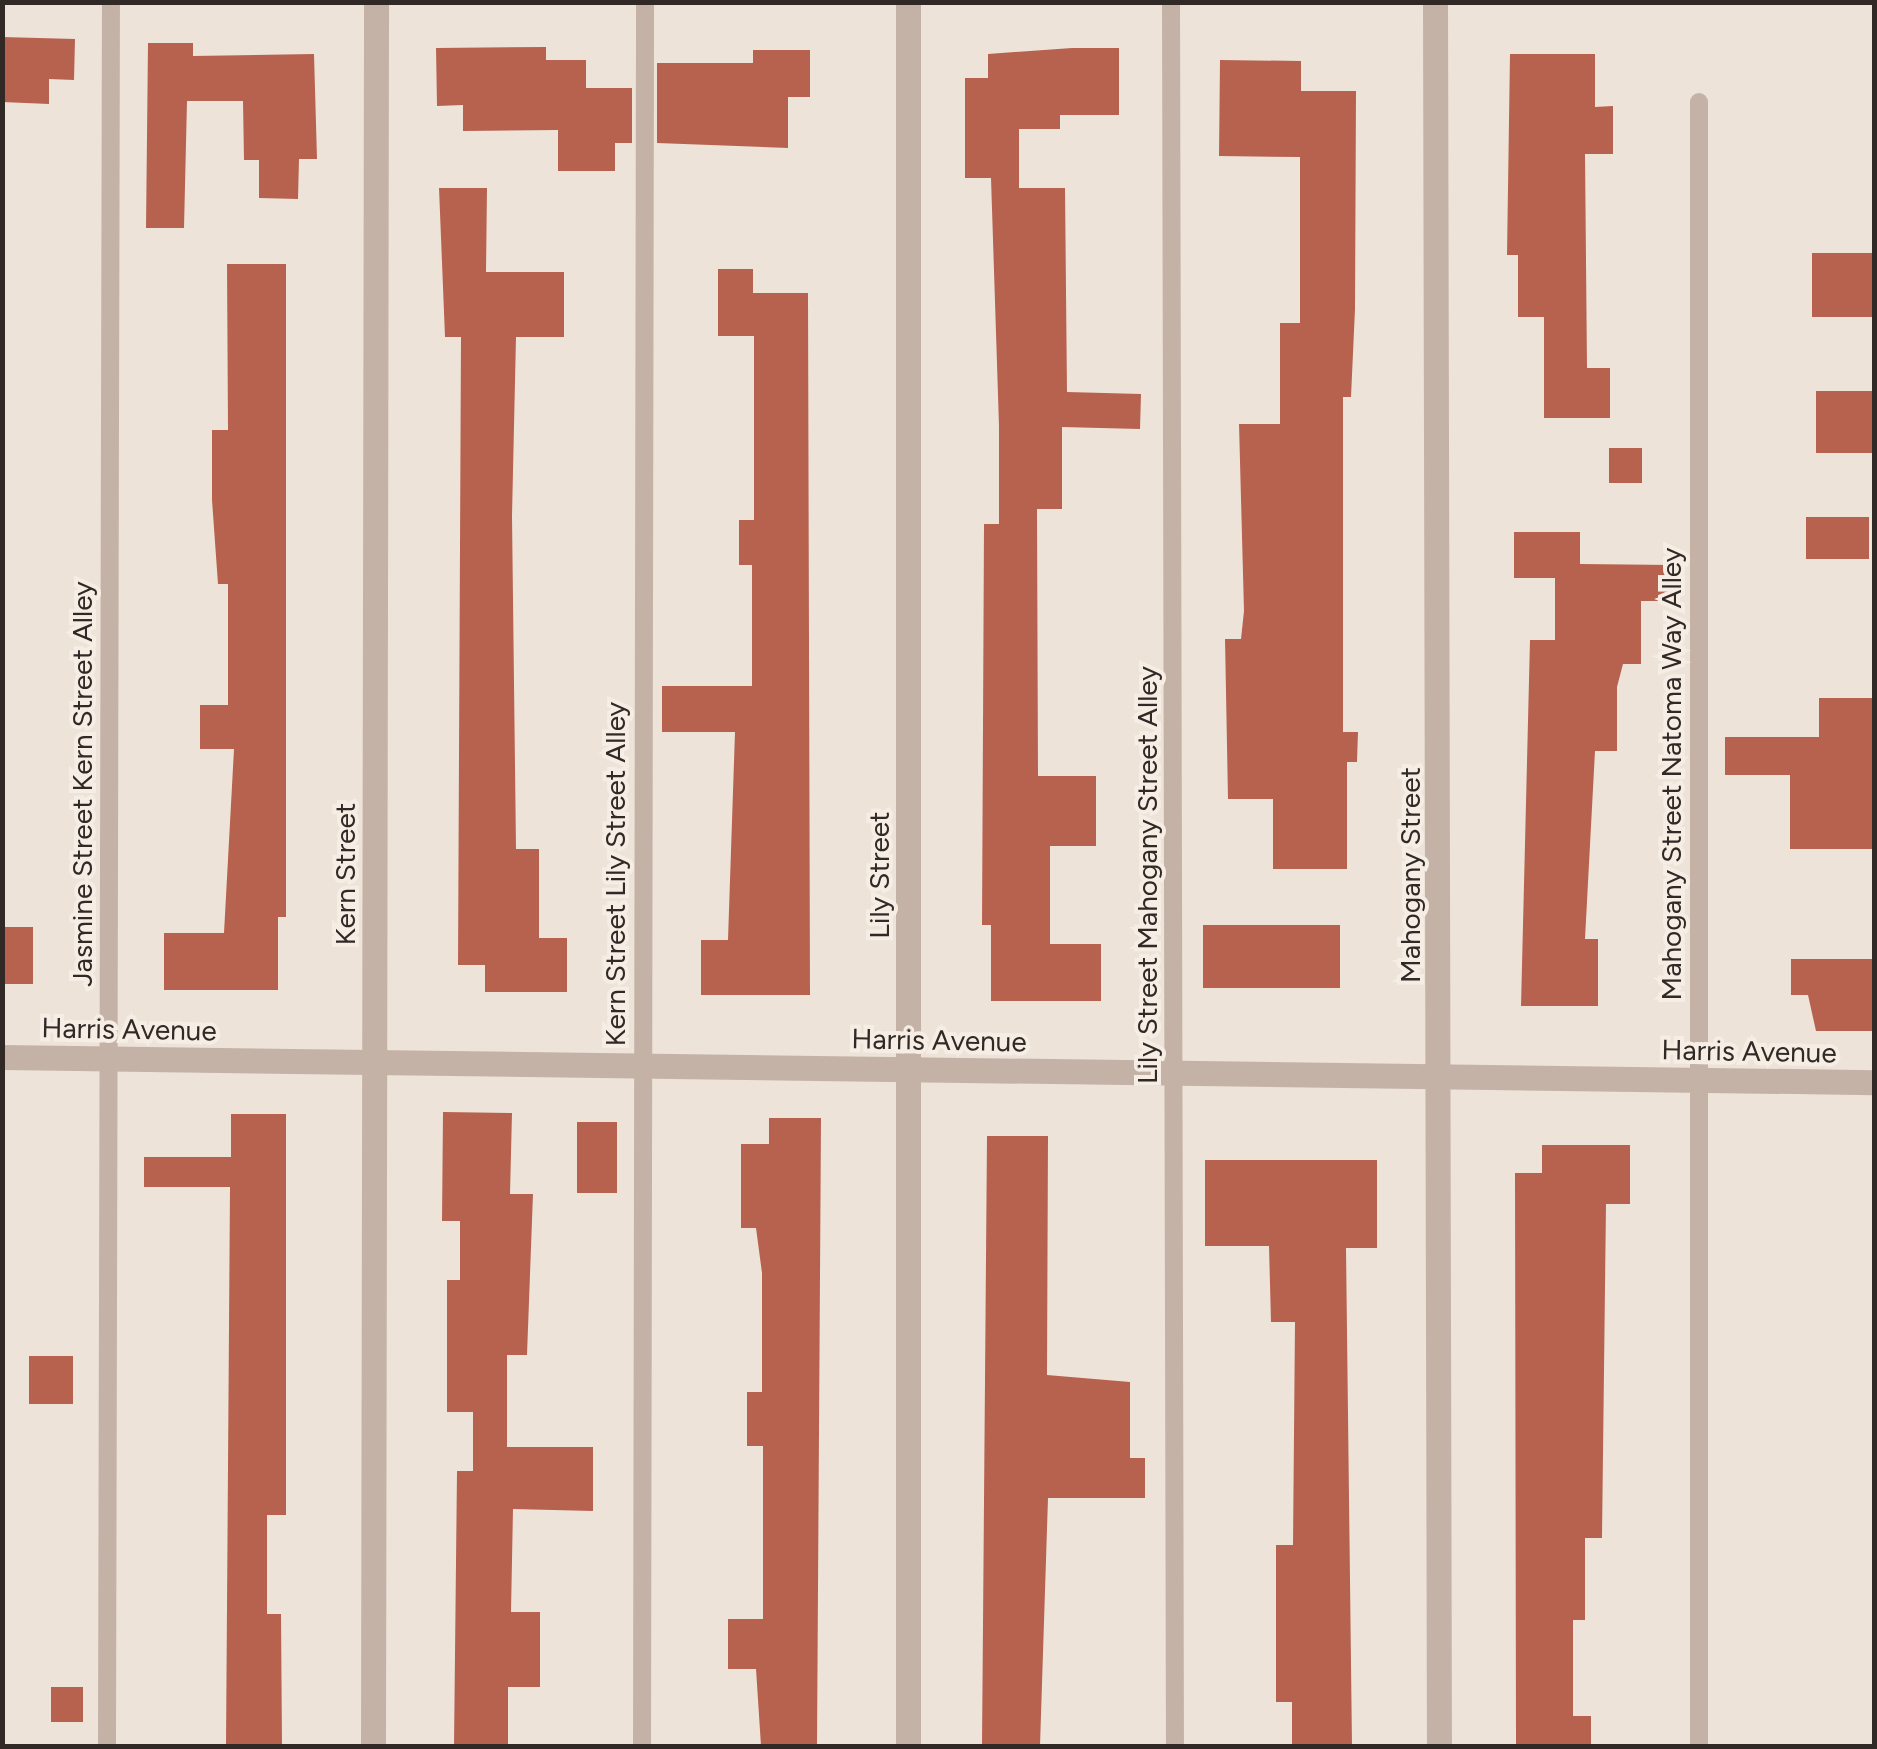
<!DOCTYPE html>
<html>
<head>
<meta charset="utf-8">
<style>
  body { margin:0 }
  #map { position:relative; width:1877px; height:1749px; overflow:hidden; background:#ede3d9; font-family:Figtree,sans-serif }
  div>[style] { position:absolute }
  [style*='--x'] { left:calc(var(--x)*1px); top:calc(var(--y)*1px); width:calc(var(--w)*1px); rotate:calc(var(--a)*1deg) }
  .building>* { inset:0; background:#b7624e }
  .service>* { height:18px; margin:-9px; padding:0 9px; transform-origin:9px; border-radius:9px; background:#c4b2a7 }
  .minor>* { height:25px; margin:-12.5px; padding:0 12.5px; transform-origin:12.5px; border-radius:12.5px; background:#c4b2a7 }
  span { translate:-50% -50%; white-space:nowrap; text-align:center; line-height:1.15; -webkit-text-stroke:8px #f6ede4; paint-order:stroke }
  .street-label { font-size:28px; color:#312926 }
  .frame { position:absolute; inset:0; border:5px solid #312926; pointer-events:none }
</style>
</head>
<body>
<div id="map">
  <div class="building">
    <div style="clip-path:polygon(2px 37px,75px 39px,74px 80px,49px 79px,49px 104px,2px 102px)"></div>
    <div style="clip-path:polygon(148px 43px,193px 43px,193px 56px,314px 54px,317px 159px,299px 159px,298px 199px,259px 198px,259px 160px,244px 160px,243px 101px,187px 101px,184px 228px,146px 228px)"></div>
    <div style="clip-path:polygon(546px 47px,546px 60px,586px 60px,586px 88px,632px 88px,632px 143px,615px 143px,615px 171px,558px 171px,558px 130px,463px 131px,463px 105px,437px 106px,436px 48px)"></div>
    <div style="clip-path:polygon(1072px 48px,1119px 48px,1119px 115px,1060px 115px,1060px 129px,1019px 129px,1019px 188px,1065px 188px,1067px 392px,1141px 394px,1140px 429px,1062px 427px,1062px 509px,1037px 509px,1038px 776px,1096px 776px,1096px 846px,1050px 846px,1050px 944px,1101px 944px,1101px 1001px,991px 1001px,991px 925px,982px 925px,984px 524px,999px 524px,999px 426px,991px 178px,965px 178px,965px 78px,988px 78px,988px 54px)"></div>
    <div style="clip-path:polygon(753px 50px,810px 50px,810px 97px,788px 97px,788px 148px,657px 143px,657px 63px,753px 63px)"></div>
    <div style="clip-path:polygon(1510px 54px,1595px 54px,1595px 107px,1613px 106px,1613px 154px,1585px 154px,1587px 368px,1610px 368px,1610px 418px,1544px 418px,1544px 317px,1518px 317px,1518px 255px,1507px 255px)"></div>
    <div style="clip-path:polygon(1220px 60px,1301px 61px,1301px 91px,1356px 91px,1355px 309px,1351px 397px,1343px 397px,1343px 732px,1358px 732px,1357px 762px,1347px 762px,1347px 869px,1273px 869px,1273px 799px,1228px 799px,1225px 639px,1241px 639px,1244px 611px,1239px 424px,1280px 424px,1280px 323px,1300px 323px,1300px 157px,1219px 156px)"></div>
    <div style="clip-path:polygon(439px 188px,487px 188px,486px 272px,564px 272px,564px 337px,516px 337px,512px 516px,516px 849px,539px 849px,539px 938px,567px 938px,567px 992px,485px 992px,485px 965px,458px 965px,461px 337px,445px 337px)"></div>
    <div style="clip-path:polygon(1812px 253px,1873px 253px,1873px 317px,1812px 317px)"></div>
    <div style="clip-path:polygon(227px 264px,286px 264px,286px 917px,278px 917px,278px 990px,164px 990px,164px 933px,224px 933px,234px 749px,200px 749px,200px 705px,228px 705px,228px 584px,218px 584px,212px 500px,212px 430px,228px 430px)"></div>
    <div style="clip-path:polygon(718px 269px,753px 269px,753px 293px,808px 293px,810px 995px,701px 995px,701px 940px,728px 940px,735px 732px,662px 732px,662px 686px,752px 686px,752px 565px,739px 565px,739px 520px,754px 520px,754px 336px,718px 336px)"></div>
    <div style="clip-path:polygon(1816px 391px,1874px 391px,1874px 453px,1816px 453px)"></div>
    <div style="clip-path:polygon(1609px 448px,1642px 448px,1642px 483px,1609px 483px)"></div>
    <div style="clip-path:polygon(1806px 517px,1869px 517px,1869px 559px,1806px 559px)"></div>
    <div style="clip-path:polygon(1514px 532px,1580px 532px,1580px 564px,1673px 565px,1673px 601px,1641px 601px,1641px 664px,1623px 664px,1617px 687px,1617px 751px,1595px 751px,1585px 939px,1598px 939px,1598px 1006px,1521px 1006px,1530px 640px,1555px 640px,1555px 578px,1514px 578px)"></div>
    <div style="clip-path:polygon(1819px 698px,1874px 698px,1874px 849px,1790px 849px,1790px 775px,1725px 775px,1725px 737px,1819px 737px)"></div>
    <div style="clip-path:polygon(1203px 925px,1340px 925px,1340px 988px,1203px 988px)"></div>
    <div style="clip-path:polygon(2px 927px,33px 927px,33px 984px,2px 984px)"></div>
    <div style="clip-path:polygon(1791px 959px,1874px 959px,1874px 1031px,1816px 1031px,1808px 995px,1791px 995px)"></div>
    <div style="clip-path:polygon(443px 1112px,512px 1113px,510px 1194px,533px 1194px,527px 1355px,507px 1355px,507px 1447px,593px 1447px,593px 1511px,513px 1509px,511px 1612px,540px 1612px,540px 1687px,508px 1687px,508px 1746px,454px 1746px,457px 1471px,473px 1471px,473px 1412px,447px 1412px,447px 1280px,460px 1280px,460px 1221px,442px 1221px)"></div>
    <div style="clip-path:polygon(231px 1114px,286px 1114px,286px 1515px,267px 1515px,267px 1614px,281px 1614px,282px 1746px,226px 1746px,230px 1187px,144px 1187px,144px 1157px,231px 1157px)"></div>
    <div style="clip-path:polygon(769px 1118px,821px 1118px,817px 1746px,761px 1746px,756px 1669px,728px 1669px,728px 1619px,763px 1619px,763px 1446px,747px 1446px,747px 1392px,762px 1392px,762px 1273px,756px 1228px,741px 1228px,741px 1144px,769px 1144px)"></div>
    <div style="clip-path:polygon(577px 1122px,617px 1122px,617px 1193px,577px 1193px)"></div>
    <div style="clip-path:polygon(987px 1136px,1048px 1136px,1047px 1375px,1130px 1382px,1130px 1458px,1145px 1458px,1145px 1498px,1048px 1498px,1040px 1746px,982px 1746px)"></div>
    <div style="clip-path:polygon(1542px 1145px,1630px 1145px,1630px 1204px,1606px 1204px,1602px 1538px,1585px 1538px,1585px 1620px,1573px 1620px,1573px 1716px,1591px 1716px,1591px 1746px,1516px 1746px,1515px 1173px,1542px 1173px)"></div>
    <div style="clip-path:polygon(1205px 1160px,1377px 1160px,1377px 1248px,1346px 1248px,1352px 1746px,1292px 1746px,1292px 1702px,1276px 1702px,1276px 1545px,1293px 1545px,1295px 1322px,1271px 1322px,1269px 1246px,1205px 1246px)"></div>
    <div style="clip-path:polygon(29px 1356px,73px 1356px,73px 1404px,29px 1404px)"></div>
    <div style="clip-path:polygon(51px 1687px,83px 1687px,83px 1722px,51px 1722px)"></div>
  </div>
  <div class="service">
    <div style="--x:1171;--y:2;--w:1744;--a:89.87"></div>
    <div style="--x:1699;--y:102;--w:1644;--a:90"></div>
    <div style="--x:107;--y:1746;--w:1744;--a:-89.87"></div>
    <div style="--x:642;--y:1746;--w:1744;--a:-89.9"></div>
  </div>
  <div class="minor">
    <div style="--x:908;--y:2;--w:1744;--a:90"></div>
    <div style="--x:1435;--y:2;--w:1744;--a:89.87"></div>
    <div style="--x:2;--y:1057;--w:1872;--a:0.77"></div>
    <div style="--x:373;--y:1746;--w:1744;--a:-89.9"></div>
  </div>
  <div class="street-label">
    <span style="left:1671px;top:774px;rotate:-90deg">Mahogany Street Natoma Way Alley</span>
    <span style="left:82px;top:784px;rotate:-90deg">Jasmine Street Kern Street Alley</span>
    <span style="left:345px;top:874px;rotate:-90deg">Kern Street</span>
    <span style="left:615px;top:874px;rotate:-90deg">Kern Street Lily Street Alley</span>
    <span style="left:879px;top:875px;rotate:-90deg">Lily Street</span>
    <span style="left:1147px;top:875px;rotate:-90deg">Lily Street Mahogany Street Alley</span>
    <span style="left:1410px;top:875px;rotate:-90deg">Mahogany Street</span>
    <span style="left:129px;top:1029px;rotate:1deg">Harris Avenue</span>
    <span style="left:939px;top:1040px;rotate:1deg">Harris Avenue</span>
    <span style="left:1749px;top:1051px;rotate:1deg">Harris Avenue</span>
  </div>
  <div class="frame"></div>
</div>
</body>
</html>
